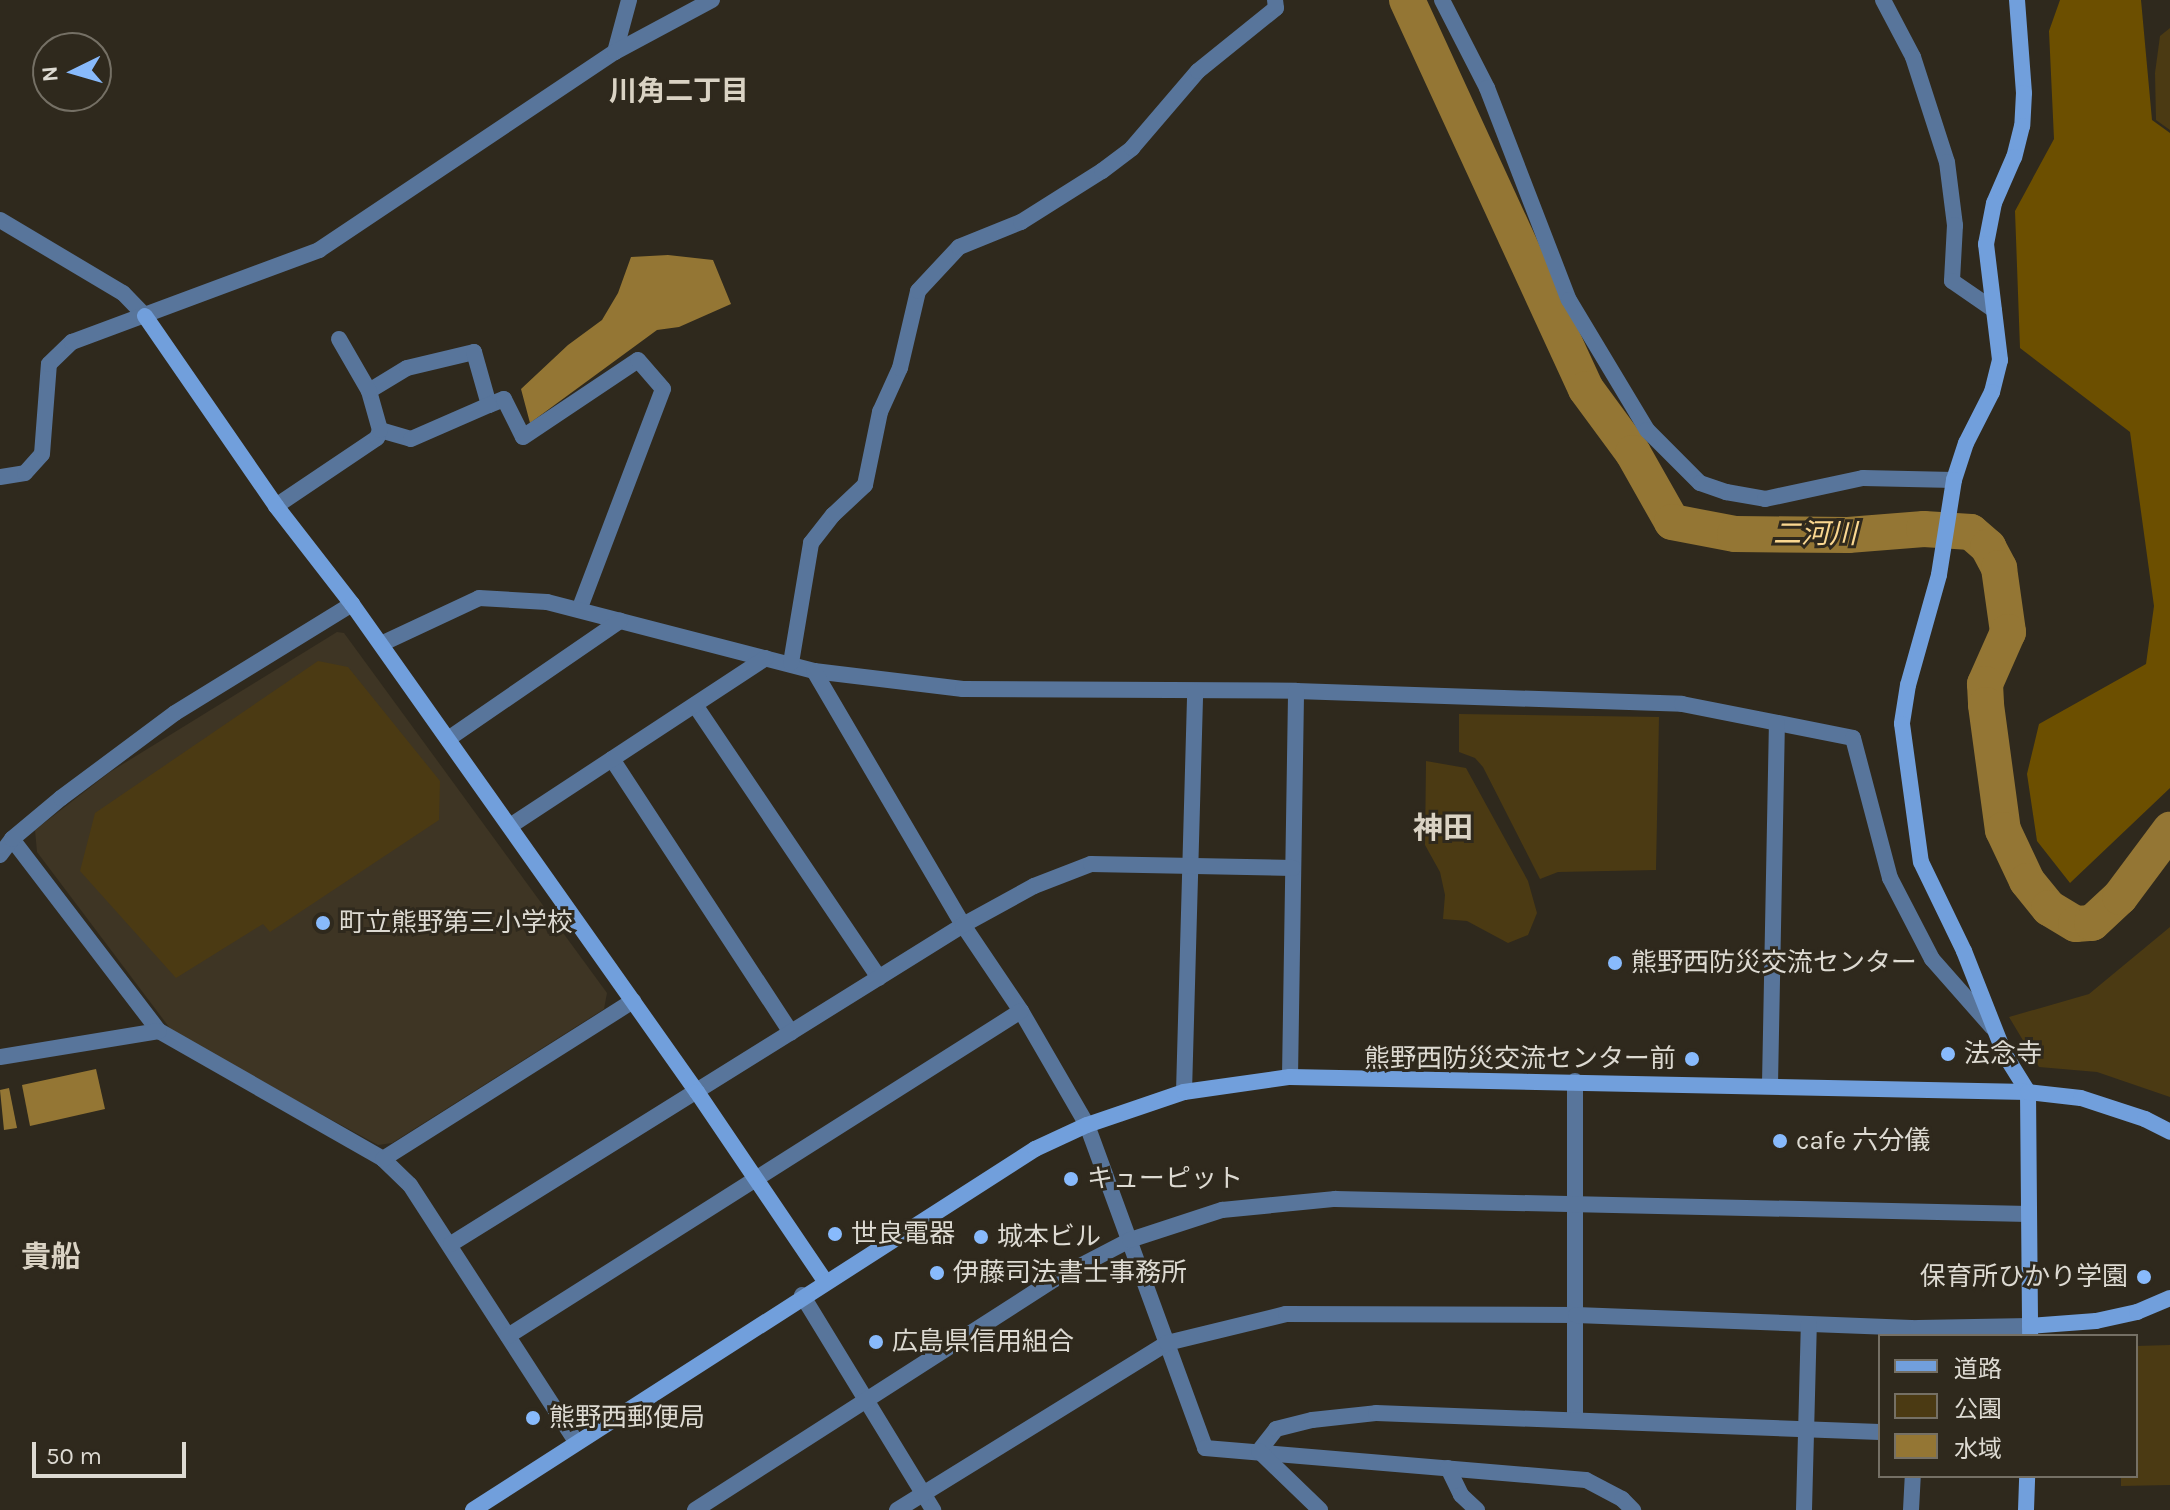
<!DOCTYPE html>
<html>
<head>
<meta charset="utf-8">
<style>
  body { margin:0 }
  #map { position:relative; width:2170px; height:1510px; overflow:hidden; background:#2f291d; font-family:Karla,"Noto Sans JP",sans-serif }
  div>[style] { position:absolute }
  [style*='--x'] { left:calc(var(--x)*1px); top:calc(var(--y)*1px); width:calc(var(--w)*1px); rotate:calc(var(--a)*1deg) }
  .built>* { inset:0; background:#3e3524 }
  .green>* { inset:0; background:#4b3a13 }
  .forest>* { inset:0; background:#6c4f00 }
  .water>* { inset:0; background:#947634 }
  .river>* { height:36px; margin:-18px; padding:0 18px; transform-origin:18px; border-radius:18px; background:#947634 }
  .street>* { height:16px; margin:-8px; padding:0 8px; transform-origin:8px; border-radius:8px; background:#58759b }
  .secondary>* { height:16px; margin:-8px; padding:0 8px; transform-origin:8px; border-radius:8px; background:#719fdc }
  .dots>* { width:22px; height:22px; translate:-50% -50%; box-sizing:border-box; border:4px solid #2f291d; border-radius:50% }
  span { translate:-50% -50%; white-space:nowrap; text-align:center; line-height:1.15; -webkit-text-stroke:6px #2f291d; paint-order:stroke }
  .poi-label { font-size:26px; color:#dddad2 }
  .left { translate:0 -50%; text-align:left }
  .right { translate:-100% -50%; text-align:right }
  .neighbourhood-label { font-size:28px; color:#dad3c4; font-weight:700 }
  .water-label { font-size:28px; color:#fbd891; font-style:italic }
  .quarter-label { font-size:30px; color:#dad3c4; font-weight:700 }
  .legend { position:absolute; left:1878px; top:1334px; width:260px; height:144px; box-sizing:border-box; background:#2f291d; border:2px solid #757065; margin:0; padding:10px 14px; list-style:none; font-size:24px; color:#dddad2 }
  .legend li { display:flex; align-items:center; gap:16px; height:40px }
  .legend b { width:40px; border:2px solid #757065 }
  .north { position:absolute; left:32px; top:32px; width:80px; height:80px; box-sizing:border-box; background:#2f291d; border:2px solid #757065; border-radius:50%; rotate:265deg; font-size:22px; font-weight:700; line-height:32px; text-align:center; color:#dddad2 }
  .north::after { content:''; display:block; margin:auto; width:28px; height:36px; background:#88bafc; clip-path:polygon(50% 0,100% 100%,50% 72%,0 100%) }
  .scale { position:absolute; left:32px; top:1442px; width:154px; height:36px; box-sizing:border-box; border:4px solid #dddad2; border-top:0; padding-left:10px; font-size:24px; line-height:28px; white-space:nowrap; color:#dddad2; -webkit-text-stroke:6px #2f291d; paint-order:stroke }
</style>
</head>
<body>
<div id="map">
  <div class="built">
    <div style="clip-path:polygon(337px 632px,344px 633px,607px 993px,604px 1009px,392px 1143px,378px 1145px,175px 1035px,37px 852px,35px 830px,110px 772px)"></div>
  </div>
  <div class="green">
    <div style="clip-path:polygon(2170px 28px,2170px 130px,2156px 120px,2155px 73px,2160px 36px)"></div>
    <div style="clip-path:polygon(318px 661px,348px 667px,440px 781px,439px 820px,270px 932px,263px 924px,176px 978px,80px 871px,95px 813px)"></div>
    <div style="clip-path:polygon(1459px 714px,1659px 717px,1656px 870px,1558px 872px,1540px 879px,1483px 767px,1475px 758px,1459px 752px)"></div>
    <div style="clip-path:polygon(1426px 761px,1466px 768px,1528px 881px,1537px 913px,1528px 935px,1508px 943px,1467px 921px,1443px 919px,1445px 895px,1440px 872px,1425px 845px)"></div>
    <div style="clip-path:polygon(2170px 927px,2170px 1097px,2097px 1072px,2039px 1067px,2009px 1017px,2089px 994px)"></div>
    <div style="clip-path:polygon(2170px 1345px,2170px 1485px,2121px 1486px,2121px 1476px,2136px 1476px,2136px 1346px)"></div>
  </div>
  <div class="forest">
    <div style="clip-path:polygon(2060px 0,2141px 0,2152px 120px,2170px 133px,2170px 788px,2070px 883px,2037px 841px,2027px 774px,2039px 724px,2146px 664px,2154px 606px,2130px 432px,2020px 348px,2015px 211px,2054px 139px,2049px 31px)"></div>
  </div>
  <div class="water">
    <div style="clip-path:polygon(668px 255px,713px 260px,731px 304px,679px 327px,657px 330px,530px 423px,521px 389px,568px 345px,602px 320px,618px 293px,631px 257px)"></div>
    <div style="clip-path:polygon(96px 1069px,105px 1109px,30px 1126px,22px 1085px)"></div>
    <div style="clip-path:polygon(9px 1088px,17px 1128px,4px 1130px,0 1090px)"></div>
  </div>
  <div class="river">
    <div style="--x:1407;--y:0;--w:428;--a:65.3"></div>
    <div style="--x:1586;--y:389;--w:79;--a:53.7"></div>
    <div style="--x:1633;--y:453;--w:79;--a:60.5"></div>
    <div style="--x:1672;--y:522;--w:64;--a:10.8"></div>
    <div style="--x:1735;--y:534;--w:113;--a:0.5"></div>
    <div style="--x:1848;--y:535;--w:76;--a:-4.5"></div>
    <div style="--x:1924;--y:529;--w:47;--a:3.7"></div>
    <div style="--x:1971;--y:532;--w:23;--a:41"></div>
    <div style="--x:1988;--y:547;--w:24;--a:62"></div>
    <div style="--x:1999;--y:568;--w:65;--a:82"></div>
    <div style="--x:2008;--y:632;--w:57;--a:113.9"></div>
    <div style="--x:1985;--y:684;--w:21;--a:87"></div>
    <div style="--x:1986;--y:705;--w:126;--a:82.3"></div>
    <div style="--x:2003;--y:830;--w:56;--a:64.8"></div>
    <div style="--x:2027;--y:881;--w:35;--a:51"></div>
    <div style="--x:2049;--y:908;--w:31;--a:31"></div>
    <div style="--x:2076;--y:924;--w:16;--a:-4"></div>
    <div style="--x:2092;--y:923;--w:38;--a:-43"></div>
    <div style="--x:2120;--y:897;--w:84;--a:-53.3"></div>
  </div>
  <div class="street">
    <div style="--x:1442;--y:0;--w:99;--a:62.9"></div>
    <div style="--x:1487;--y:88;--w:227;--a:68.9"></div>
    <div style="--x:1569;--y:300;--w:152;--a:59"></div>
    <div style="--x:1647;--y:430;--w:75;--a:45"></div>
    <div style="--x:1700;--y:483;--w:28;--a:19"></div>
    <div style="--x:1726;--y:492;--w:40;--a:10"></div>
    <div style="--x:1765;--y:499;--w:100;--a:-12.1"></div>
    <div style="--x:1863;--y:478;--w:91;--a:1.3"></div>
    <div style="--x:1883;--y:0;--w:64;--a:62.2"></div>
    <div style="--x:1913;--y:57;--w:110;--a:72.1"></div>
    <div style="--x:1947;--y:162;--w:64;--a:82.8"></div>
    <div style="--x:1955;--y:225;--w:56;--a:93.1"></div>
    <div style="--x:1952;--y:281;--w:51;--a:34.6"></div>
    <div style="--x:615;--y:52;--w:54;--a:-74.9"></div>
    <div style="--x:0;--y:220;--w:143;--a:30.7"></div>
    <div style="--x:123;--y:293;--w:32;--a:46"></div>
    <div style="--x:369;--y:391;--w:44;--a:-31.2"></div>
    <div style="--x:407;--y:368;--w:69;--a:-13.4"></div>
    <div style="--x:474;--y:352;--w:55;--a:74.2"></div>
    <div style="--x:489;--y:405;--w:16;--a:-22"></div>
    <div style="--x:504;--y:399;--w:42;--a:63.4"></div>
    <div style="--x:523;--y:437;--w:138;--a:-33.8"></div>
    <div style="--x:638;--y:360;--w:38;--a:49"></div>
    <div style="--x:663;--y:389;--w:236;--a:110.8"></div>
    <div style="--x:380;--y:430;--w:32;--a:16"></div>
    <div style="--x:411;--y:439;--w:85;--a:-23.6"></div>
    <div style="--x:0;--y:477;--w:25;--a:-9"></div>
    <div style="--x:25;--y:473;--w:25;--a:-48"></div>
    <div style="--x:42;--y:454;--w:90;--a:-85.6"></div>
    <div style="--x:49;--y:364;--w:32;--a:-44"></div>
    <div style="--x:72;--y:342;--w:264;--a:-20.4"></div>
    <div style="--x:319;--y:250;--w:356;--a:-33.8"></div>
    <div style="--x:615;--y:52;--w:110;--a:-28.2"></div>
    <div style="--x:276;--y:506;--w:122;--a:-34"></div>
    <div style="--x:377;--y:438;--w:9;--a:-69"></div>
    <div style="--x:380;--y:430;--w:41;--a:-105.8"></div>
    <div style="--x:369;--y:391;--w:60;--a:-120"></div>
    <div style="--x:381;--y:644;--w:108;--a:-25.1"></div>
    <div style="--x:479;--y:598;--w:68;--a:3.4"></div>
    <div style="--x:547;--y:602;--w:276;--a:14.5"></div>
    <div style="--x:814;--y:671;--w:150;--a:6.9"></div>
    <div style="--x:963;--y:689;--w:333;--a:0.3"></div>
    <div style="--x:1296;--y:691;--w:386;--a:1.9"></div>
    <div style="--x:1682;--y:704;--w:174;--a:11.2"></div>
    <div style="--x:1853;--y:738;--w:145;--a:75.2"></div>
    <div style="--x:1890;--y:878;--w:91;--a:62.6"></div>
    <div style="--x:1932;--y:959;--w:91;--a:48.6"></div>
    <div style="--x:791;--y:663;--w:122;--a:-80.5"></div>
    <div style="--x:811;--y:543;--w:36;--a:-52"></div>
    <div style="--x:833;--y:515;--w:44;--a:-43.2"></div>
    <div style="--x:865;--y:485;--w:75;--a:-78.4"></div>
    <div style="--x:880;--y:412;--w:48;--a:-65.6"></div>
    <div style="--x:900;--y:368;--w:79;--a:-76.8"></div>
    <div style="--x:918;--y:291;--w:60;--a:-47"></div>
    <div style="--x:959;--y:247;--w:67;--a:-22"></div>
    <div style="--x:1021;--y:222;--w:96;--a:-32.2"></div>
    <div style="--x:1102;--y:171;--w:38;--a:-37"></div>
    <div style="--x:1132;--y:148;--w:101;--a:-49.4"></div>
    <div style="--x:1198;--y:71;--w:100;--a:-38.9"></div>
    <div style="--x:1276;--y:8;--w:8;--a:-97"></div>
    <div style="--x:814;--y:671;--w:294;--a:59.6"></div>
    <div style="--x:963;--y:925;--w:104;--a:56"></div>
    <div style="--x:1021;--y:1011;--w:132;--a:59.9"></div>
    <div style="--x:1087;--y:1125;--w:344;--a:69.9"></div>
    <div style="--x:1205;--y:1448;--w:382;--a:4.8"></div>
    <div style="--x:1586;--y:1480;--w:41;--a:27.8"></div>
    <div style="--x:1622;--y:1499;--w:16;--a:45"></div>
    <div style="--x:695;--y:705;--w:329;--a:56"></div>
    <div style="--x:448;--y:739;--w:209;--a:-34.5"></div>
    <div style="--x:612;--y:759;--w:327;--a:56.8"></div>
    <div style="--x:510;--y:826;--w:306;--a:-33.3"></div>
    <div style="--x:12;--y:839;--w:242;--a:52.6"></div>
    <div style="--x:159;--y:1031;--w:258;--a:29.7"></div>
    <div style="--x:383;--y:1159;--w:37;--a:44"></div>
    <div style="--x:410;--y:1185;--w:306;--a:57.1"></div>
    <div style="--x:0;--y:855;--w:20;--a:-53"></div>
    <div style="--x:12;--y:839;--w:64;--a:-39.9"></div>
    <div style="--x:61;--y:798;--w:142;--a:-36.7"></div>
    <div style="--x:175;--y:713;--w:208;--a:-31.6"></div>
    <div style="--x:0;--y:1057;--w:161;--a:-9.3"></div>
    <div style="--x:1290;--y:1077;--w:386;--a:-89.1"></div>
    <div style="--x:1770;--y:1084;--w:361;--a:-88.9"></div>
    <div style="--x:1184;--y:1092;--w:400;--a:-88.4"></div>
    <div style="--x:383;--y:1159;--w:296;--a:-32.3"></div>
    <div style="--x:451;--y:1244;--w:603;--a:-31.92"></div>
    <div style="--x:963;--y:925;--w:81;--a:-28.8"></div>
    <div style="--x:1034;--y:886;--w:61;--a:-21.1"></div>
    <div style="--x:1091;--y:864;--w:202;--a:1.1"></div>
    <div style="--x:802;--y:1295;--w:252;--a:58.6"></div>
    <div style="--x:508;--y:1336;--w:607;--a:-32.36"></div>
    <div style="--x:1575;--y:1420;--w:339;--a:-90"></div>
    <div style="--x:1259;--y:1451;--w:28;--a:-52"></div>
    <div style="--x:1276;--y:1429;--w:37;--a:-14"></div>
    <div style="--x:1312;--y:1420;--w:64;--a:-6.2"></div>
    <div style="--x:1376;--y:1413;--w:504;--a:2.16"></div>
    <div style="--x:1259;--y:1451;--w:85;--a:44"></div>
    <div style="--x:1448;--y:1468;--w:30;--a:64"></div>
    <div style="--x:1461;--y:1495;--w:22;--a:43"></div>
    <div style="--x:695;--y:1510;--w:428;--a:-32.7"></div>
    <div style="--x:1055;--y:1279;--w:85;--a:-27.5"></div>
    <div style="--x:1130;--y:1240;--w:97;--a:-18.1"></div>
    <div style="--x:1222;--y:1210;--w:114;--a:-5.6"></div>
    <div style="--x:1335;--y:1199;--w:694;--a:1.24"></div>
    <div style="--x:897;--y:1510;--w:317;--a:-31.7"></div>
    <div style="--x:1167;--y:1343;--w:122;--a:-13.7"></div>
    <div style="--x:1286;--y:1314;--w:290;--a:0.2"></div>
    <div style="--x:1576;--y:1315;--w:342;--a:2.2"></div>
    <div style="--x:1918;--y:1328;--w:112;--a:-1"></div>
    <div style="--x:1804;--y:1510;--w:186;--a:-88.5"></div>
    <div style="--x:1911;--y:1510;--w:34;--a:-87"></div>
  </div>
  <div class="secondary">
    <div style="--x:2017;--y:0;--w:93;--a:85.7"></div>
    <div style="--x:2024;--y:93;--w:33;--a:93"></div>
    <div style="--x:2022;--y:126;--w:32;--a:104"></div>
    <div style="--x:2014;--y:157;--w:50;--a:113.5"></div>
    <div style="--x:1994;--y:203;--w:42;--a:101"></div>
    <div style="--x:1986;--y:244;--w:117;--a:83.1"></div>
    <div style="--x:2000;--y:360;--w:33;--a:104"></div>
    <div style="--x:1992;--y:392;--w:57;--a:117"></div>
    <div style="--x:1966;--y:443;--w:39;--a:108"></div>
    <div style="--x:1954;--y:480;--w:96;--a:99"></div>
    <div style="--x:1939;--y:575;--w:114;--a:105.7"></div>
    <div style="--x:1908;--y:685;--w:39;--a:99"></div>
    <div style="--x:1902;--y:724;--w:139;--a:82.2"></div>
    <div style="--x:1921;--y:862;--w:99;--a:64.2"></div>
    <div style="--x:1964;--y:951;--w:112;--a:68.5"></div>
    <div style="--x:2005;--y:1055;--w:44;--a:58.1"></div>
    <div style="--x:2028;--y:1092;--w:244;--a:89.5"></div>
    <div style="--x:145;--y:316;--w:231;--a:55.4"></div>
    <div style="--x:276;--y:506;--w:124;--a:52.2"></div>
    <div style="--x:352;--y:604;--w:598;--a:54.74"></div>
    <div style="--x:697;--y:1092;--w:228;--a:55.9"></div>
    <div style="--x:2030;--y:1326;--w:66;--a:-4.3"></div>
    <div style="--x:2096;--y:1321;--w:42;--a:-12.4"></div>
    <div style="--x:2137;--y:1312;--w:36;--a:-23"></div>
    <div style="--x:473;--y:1510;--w:668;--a:-32.71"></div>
    <div style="--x:1035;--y:1149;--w:57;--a:-24.8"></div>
    <div style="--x:1087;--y:1125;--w:102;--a:-18.8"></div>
    <div style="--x:1184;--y:1092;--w:107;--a:-8.1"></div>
    <div style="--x:1290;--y:1077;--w:738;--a:1.16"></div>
    <div style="--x:2028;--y:1092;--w:53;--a:6.5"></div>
    <div style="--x:2081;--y:1098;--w:67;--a:18.2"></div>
    <div style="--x:2145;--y:1119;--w:28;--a:27"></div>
    <div style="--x:2026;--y:1510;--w:34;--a:-88"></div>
  </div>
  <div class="dots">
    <div style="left:323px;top:923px;background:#88bafc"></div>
    <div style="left:1615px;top:963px;background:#88bafc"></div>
    <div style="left:1948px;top:1054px;background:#88bafc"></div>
    <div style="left:1692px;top:1059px;background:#88bafc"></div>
    <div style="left:1780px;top:1141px;background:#88bafc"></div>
    <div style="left:1071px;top:1179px;background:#88bafc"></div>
    <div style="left:835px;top:1234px;background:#88bafc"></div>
    <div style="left:981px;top:1237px;background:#88bafc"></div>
    <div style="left:937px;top:1273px;background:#88bafc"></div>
    <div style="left:2144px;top:1277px;background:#88bafc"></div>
    <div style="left:876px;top:1342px;background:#88bafc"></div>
    <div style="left:533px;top:1418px;background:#88bafc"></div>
  </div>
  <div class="poi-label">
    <span class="left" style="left:339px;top:923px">町立熊野第三小学校</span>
    <span class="left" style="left:1631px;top:963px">熊野西防災交流センター</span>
    <span class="left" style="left:1964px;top:1054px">法念寺</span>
    <span class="right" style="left:1676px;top:1059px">熊野西防災交流センター前</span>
    <span class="left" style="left:1796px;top:1141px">cafe 六分儀</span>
    <span class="left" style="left:1087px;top:1179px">キューピット</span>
    <span class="left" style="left:851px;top:1234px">世良電器</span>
    <span class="left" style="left:997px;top:1237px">城本ビル</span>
    <span class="left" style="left:953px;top:1273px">伊藤司法書士事務所</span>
    <span class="right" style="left:2128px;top:1277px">保育所ひかり学園</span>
    <span class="left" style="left:892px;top:1342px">広島県信用組合</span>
    <span class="left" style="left:549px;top:1418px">熊野西郵便局</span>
  </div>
  <div class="neighbourhood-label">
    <span style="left:679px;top:91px">川角二丁目</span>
  </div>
  <div class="water-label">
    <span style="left:1815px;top:534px">二河川</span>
  </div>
  <div class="quarter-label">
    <span style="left:1443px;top:828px">神田</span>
    <span style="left:51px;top:1257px">貴船</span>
  </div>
  <ul class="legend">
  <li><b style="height:10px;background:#719fdc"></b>道路</li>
  <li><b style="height:22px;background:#4b3a13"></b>公園</li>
  <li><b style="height:22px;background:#947634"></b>水域</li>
  </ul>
  <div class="north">N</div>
  <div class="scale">50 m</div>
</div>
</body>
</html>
